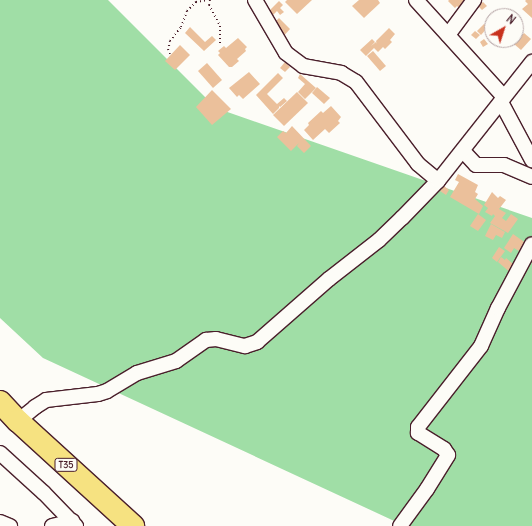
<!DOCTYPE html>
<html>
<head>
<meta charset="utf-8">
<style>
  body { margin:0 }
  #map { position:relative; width:532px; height:526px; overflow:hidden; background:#fdfcf7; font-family:Delius,sans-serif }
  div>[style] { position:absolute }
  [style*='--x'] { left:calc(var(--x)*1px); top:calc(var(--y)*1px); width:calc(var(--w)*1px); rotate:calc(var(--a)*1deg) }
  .green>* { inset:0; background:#a0dea6 }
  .building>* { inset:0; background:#ebc09b }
  .path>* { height:2px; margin-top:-1px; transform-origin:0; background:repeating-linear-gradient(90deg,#4a1f2b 0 1px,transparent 0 4px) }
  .roads { filter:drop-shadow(1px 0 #4a1f2b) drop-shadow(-1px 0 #4a1f2b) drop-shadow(0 1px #4a1f2b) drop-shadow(0 -1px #4a1f2b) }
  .street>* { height:14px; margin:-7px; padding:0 7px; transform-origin:7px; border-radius:7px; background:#fdfcf7 }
  .highway>* { height:22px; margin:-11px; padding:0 11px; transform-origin:11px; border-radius:11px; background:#f6e281 }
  span { translate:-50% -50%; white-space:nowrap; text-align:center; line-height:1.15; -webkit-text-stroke:4px #fdfcf7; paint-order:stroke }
  .shield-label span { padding:1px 3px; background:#fdfcf7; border:1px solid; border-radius:3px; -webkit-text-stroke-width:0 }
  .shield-label { font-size:9px; color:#4a1f2b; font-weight:700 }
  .north { position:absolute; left:484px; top:8px; width:40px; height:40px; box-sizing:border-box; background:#fdfcf7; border:1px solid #b5a4a5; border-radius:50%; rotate:39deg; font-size:11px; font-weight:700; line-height:16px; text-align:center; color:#4a1f2b }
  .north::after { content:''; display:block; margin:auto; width:14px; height:18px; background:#c8321e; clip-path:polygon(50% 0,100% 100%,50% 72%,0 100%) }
</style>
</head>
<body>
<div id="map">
  <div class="green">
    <div style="clip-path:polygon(0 0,108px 0,216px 108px,532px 218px,532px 526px,405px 526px,43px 358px,0 318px)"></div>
  </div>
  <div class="building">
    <div style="clip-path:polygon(287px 0,312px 0,297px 14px,285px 2px)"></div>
    <div style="clip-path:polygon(359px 0,378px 0,380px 3px,364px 18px,352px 6px)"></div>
    <div style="clip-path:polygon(449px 0,479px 0,481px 1px,467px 16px,457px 6px,455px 8px,448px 1px)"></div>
    <div style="clip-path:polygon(526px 0,532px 0,532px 18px,522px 9px,528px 4px,525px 1px)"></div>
    <div style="clip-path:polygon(279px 1px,283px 5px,280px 8px,284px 12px,280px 15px,277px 11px,266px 22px,262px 18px)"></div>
    <div style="clip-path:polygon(483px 2px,487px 6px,482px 10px,478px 6px)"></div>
    <div style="clip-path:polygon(279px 18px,290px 29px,281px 39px,270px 27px)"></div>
    <div style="clip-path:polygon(484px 24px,488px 27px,481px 35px,477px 31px)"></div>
    <div style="clip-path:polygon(190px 27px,205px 42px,212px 36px,216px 40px,204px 51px,185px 33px)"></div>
    <div style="clip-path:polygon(389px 28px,395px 34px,390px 40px,392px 42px,385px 49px,383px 47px,378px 52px,374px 48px,366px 56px,360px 50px,372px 39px,375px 42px,371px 46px,376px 42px,377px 44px,376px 41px)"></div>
    <div style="clip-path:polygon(516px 28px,520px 32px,516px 35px,519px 38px,511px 46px,506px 41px,503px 44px,500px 40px,516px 40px)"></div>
    <div style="clip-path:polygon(475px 31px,480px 35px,476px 39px,471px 35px)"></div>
    <div style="clip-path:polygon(524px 33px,531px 39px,521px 50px,514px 44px)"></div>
    <div style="clip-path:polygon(238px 38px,247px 47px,245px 49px,246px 51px,237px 59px,239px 61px,232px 67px,229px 67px,218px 55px,220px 53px,218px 51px,224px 46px,226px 48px)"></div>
    <div style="clip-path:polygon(484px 39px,488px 44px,483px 47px,480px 42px)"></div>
    <div style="clip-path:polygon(180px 45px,190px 55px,175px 70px,165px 61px)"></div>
    <div style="clip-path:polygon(373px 51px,386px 66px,380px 71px,367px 56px)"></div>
    <div style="clip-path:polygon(285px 62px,290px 67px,285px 72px,280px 68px)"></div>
    <div style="clip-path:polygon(207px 63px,222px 80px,213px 88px,198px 71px)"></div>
    <div style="clip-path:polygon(249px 72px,260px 84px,243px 99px,239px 95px,237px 97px,229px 88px)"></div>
    <div style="clip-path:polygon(278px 73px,283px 78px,267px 94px,277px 104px,284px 98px,287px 101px,280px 107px,279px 106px,279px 108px,273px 114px,256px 95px)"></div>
    <div style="clip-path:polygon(300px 74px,316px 88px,305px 99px,298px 92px,305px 84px,298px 78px)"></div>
    <div style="clip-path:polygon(317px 87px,330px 98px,324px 104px,312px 93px)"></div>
    <div style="clip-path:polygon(212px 90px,231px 109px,212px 125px,196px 107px)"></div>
    <div style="clip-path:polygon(297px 92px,308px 103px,284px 126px,273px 115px)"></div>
    <div style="clip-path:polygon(331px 106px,341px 117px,338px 121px,340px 123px,329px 133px,325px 129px,313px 140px,304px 130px,309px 125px,308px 123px,321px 111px,323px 113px)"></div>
    <div style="clip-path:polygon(292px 126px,311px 146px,304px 153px,297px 146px,299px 143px,291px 151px,277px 137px,283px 131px,286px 133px)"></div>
    <div style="clip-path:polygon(458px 174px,478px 185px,475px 192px,478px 194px,475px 199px,483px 206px,479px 214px,450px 197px,459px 182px,455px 180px)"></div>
    <div style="clip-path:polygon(444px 186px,449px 190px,446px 195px,440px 191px)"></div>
    <div style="clip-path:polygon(492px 192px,498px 198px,500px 196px,506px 200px,499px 209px,506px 213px,502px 218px,506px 221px,511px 214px,518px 219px,508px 233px,490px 223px,495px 216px,493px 214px,492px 216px,485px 212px,488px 208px,484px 205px)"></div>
    <div style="clip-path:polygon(478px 214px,486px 220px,478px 231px,470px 226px)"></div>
    <div style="clip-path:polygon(491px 224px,505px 232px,502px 238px,496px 235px,493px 240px,485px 236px)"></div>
    <div style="clip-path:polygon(513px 234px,530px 246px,524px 254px,514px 248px,511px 253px,504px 248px)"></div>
    <div style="clip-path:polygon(499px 247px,505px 251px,497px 262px,492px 258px)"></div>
    <div style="clip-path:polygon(501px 257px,505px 260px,506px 258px,517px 267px,512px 274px,498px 262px)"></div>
  </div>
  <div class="path">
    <div style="--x:210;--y:0;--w:5;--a:101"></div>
    <div style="--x:209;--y:5;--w:24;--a:62"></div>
    <div style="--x:220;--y:26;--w:17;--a:90"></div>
    <div style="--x:170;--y:54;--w:4;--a:-117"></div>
    <div style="--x:168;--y:50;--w:9;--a:-77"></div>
    <div style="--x:170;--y:41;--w:18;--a:-52"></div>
    <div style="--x:181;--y:27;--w:17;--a:-69"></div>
    <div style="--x:187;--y:11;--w:13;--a:-45"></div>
    <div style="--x:196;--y:2;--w:12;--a:-9"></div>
  </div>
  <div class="roads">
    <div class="street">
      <div style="--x:255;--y:0;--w:61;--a:59.7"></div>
      <div style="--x:286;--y:53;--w:21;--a:37"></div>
      <div style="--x:303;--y:66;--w:39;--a:10"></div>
      <div style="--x:341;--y:73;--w:17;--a:31"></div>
      <div style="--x:356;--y:82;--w:103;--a:52.9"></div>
      <div style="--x:418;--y:164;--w:26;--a:40"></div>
      <div style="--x:416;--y:0;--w:131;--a:47.8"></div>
      <div style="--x:448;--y:35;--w:44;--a:-53.4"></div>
      <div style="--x:501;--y:102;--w:66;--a:61.9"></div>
      <div style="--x:463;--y:151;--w:19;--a:47"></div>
      <div style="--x:476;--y:165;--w:28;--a:0"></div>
      <div style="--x:504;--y:165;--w:30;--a:23"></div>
      <div style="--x:18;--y:421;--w:22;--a:-39"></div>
      <div style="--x:35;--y:407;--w:13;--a:-32"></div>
      <div style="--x:46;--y:400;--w:52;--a:-6.6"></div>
      <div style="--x:98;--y:394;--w:9;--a:-18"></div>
      <div style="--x:107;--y:391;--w:35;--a:-31"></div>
      <div style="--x:137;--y:373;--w:41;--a:-17.1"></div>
      <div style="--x:176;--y:361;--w:37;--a:-35"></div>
      <div style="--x:206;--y:340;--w:10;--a:-6"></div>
      <div style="--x:216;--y:339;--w:30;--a:14"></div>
      <div style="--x:245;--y:346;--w:13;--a:-18"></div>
      <div style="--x:257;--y:342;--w:96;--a:-41.2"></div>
      <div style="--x:329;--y:279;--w:63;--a:-38"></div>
      <div style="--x:379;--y:240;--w:32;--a:-44"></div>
      <div style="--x:402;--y:218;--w:52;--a:-45.8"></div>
      <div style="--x:438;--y:181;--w:152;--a:-51.7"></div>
      <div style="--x:0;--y:453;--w:59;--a:42.3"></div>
      <div style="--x:44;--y:493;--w:46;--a:45.9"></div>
      <div style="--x:0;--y:522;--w:11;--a:22"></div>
      <div style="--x:52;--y:526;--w:21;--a:-14"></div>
      <div style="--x:400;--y:526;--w:46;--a:-53.9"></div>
      <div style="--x:427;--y:489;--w:40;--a:-58"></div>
      <div style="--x:448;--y:455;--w:7;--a:-124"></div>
      <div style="--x:444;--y:449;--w:31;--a:-148"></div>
      <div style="--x:418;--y:433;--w:6;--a:-90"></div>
      <div style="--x:418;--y:427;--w:103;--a:-52.1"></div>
      <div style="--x:481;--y:346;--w:42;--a:-65.9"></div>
      <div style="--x:498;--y:308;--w:72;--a:-62"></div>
    </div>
    <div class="highway">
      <div style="--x:0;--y:402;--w:26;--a:47"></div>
      <div style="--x:18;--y:421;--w:156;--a:42.4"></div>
    </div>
  </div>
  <div class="shield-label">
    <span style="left:66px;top:465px">T35</span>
  </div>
  <div class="north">N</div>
</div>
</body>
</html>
